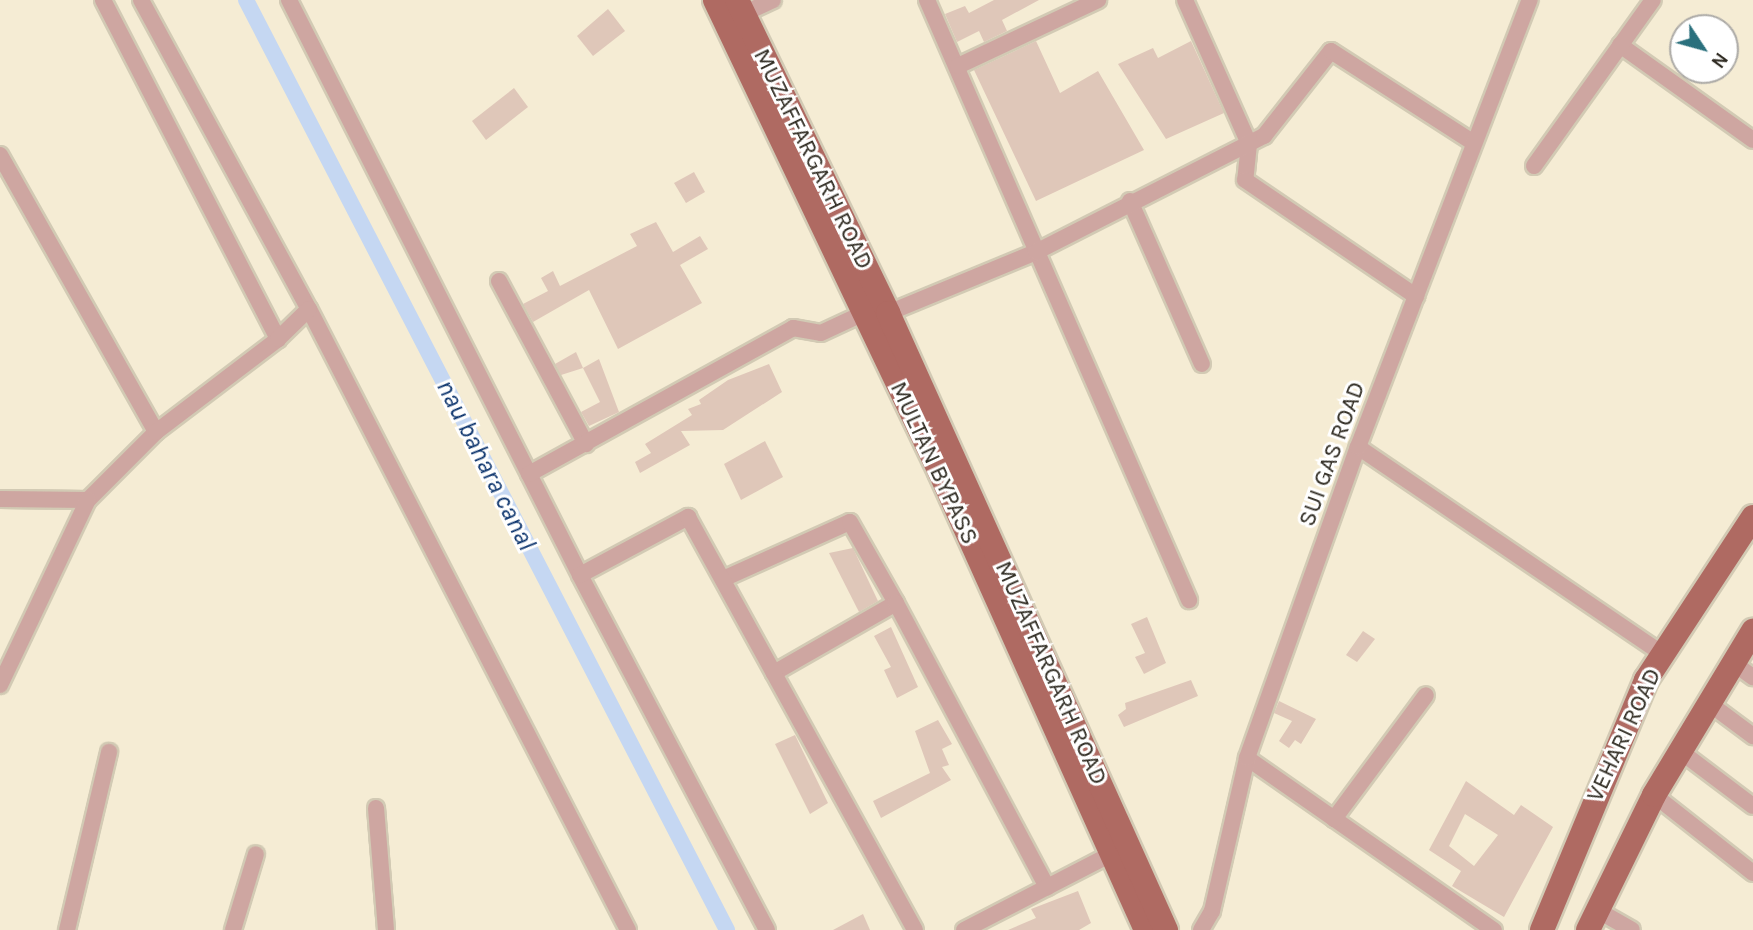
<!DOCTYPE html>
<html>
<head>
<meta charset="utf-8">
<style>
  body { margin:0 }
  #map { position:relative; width:1753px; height:930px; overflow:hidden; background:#f5ecd4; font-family:Karla,sans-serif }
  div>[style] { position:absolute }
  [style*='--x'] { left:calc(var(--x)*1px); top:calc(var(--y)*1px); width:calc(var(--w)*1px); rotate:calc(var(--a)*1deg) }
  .canal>* { height:16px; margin:-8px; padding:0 8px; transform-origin:8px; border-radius:8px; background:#c5d7f2 }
  .building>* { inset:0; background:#dfc7b9 }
  .roads { filter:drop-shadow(2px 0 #d2cab4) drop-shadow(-2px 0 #d2cab4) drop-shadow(0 2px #d2cab4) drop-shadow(0 -2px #d2cab4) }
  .minor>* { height:16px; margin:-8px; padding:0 8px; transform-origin:8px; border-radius:8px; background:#cea6a1 }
  .primary>* { height:24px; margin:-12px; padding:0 12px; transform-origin:12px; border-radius:12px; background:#af6a62 }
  span { translate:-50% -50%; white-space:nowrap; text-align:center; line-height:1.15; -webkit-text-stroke:6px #fff; paint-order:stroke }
  .street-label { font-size:24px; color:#312d24 }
  .water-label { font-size:26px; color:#0b336c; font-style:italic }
  .north { position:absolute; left:1669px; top:14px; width:70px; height:70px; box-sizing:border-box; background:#fff; border:2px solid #adaba7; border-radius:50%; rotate:126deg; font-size:19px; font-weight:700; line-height:28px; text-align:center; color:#312d24 }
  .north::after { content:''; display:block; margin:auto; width:24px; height:32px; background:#2a707d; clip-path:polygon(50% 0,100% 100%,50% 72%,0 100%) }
</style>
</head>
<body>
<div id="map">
  <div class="canal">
    <div style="--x:246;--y:0;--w:1047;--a:62.65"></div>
  </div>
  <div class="building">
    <div style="clip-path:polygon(994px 0,1039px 0,1002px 20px,1007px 31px,984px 42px,979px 31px,957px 42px,945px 14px,965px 6px,969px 13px)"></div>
    <div style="clip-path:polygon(608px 9px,625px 31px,593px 56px,577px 36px)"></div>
    <div style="clip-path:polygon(1036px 41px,1060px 93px,1098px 71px,1144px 150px,1036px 201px,974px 70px)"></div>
    <div style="clip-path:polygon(1191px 41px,1224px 113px,1166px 139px,1118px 64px,1153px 48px,1158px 58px)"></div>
    <div style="clip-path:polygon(514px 88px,528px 107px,486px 140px,472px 121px)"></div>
    <div style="clip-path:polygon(694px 172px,705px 192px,686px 203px,674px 183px)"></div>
    <div style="clip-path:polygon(656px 222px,673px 252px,700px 236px,708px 249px,680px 265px,702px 303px,618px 349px,589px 290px,533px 322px,523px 304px,548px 291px,541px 278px,553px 271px,560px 286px,637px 246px,630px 234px)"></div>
    <div style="clip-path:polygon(576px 352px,583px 368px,561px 375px,555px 364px)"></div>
    <div style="clip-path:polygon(599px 359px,619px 412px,589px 426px,581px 412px,600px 402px,583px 368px)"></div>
    <div style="clip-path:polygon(769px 364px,782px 392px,723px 430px,681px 431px,690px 445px,640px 473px,635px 462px,651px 453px,645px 444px,692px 415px,688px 409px,701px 404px,699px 400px,728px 380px)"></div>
    <div style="clip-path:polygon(765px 441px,783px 477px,741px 500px,724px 464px)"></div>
    <div style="clip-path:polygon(853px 548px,878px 601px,859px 612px,829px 553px)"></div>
    <div style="clip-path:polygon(1147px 617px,1166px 663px,1144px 674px,1135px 657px,1145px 653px,1131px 624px)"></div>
    <div style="clip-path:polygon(891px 627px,918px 687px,897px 698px,884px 670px,891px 667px,874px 636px)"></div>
    <div style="clip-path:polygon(1363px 631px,1375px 639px,1357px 662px,1346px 655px)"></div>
    <div style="clip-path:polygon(1191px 680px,1198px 696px,1124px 727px,1118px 715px,1126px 709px,1125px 703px)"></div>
    <div style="clip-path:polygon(1279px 701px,1316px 719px,1301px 744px,1295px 740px,1289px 748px,1279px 741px,1292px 721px,1274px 713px)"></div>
    <div style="clip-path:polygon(938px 720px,952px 744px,942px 749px,949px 765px,942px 767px,951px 780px,881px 818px,873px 801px,930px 773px,915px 731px)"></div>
    <div style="clip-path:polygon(795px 735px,828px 803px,810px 814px,775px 744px)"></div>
    <div style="clip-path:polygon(evenodd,1466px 781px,1514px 815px,1521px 805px,1553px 827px,1504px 917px,1452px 886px,1461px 871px,1429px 850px,1466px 781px,1465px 814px,1498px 835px,1474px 866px,1449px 846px,1465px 814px)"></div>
    <div style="clip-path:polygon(1078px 891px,1091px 923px,1079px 930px,1008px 930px,1036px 918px,1031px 909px)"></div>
    <div style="clip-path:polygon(863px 914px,870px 930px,833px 930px)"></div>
  </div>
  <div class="roads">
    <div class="minor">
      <div style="--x:103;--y:0;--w:382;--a:62.7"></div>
      <div style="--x:141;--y:0;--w:352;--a:61.5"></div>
      <div style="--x:309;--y:309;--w:698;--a:62.81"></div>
      <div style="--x:289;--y:0;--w:531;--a:63.15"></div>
      <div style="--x:927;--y:0;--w:655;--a:66.41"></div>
      <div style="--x:1185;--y:0;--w:158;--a:66"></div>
      <div style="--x:1249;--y:144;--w:36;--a:96"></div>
      <div style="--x:1245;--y:180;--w:207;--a:34.2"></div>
      <div style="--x:743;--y:14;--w:33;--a:-25"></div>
      <div style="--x:1620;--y:45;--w:163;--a:35.5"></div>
      <div style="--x:958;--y:66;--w:155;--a:-25.2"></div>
      <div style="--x:0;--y:155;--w:318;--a:60.6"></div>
      <div style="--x:1534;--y:166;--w:204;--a:-54.4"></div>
      <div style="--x:1130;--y:201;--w:178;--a:66.2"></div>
      <div style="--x:499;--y:281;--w:185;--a:61.9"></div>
      <div style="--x:888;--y:313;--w:160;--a:-22.4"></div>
      <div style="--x:1036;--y:252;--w:256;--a:-27"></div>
      <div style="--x:1264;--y:136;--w:108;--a:-51.8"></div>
      <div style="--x:1331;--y:51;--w:170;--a:32.8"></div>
      <div style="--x:1358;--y:447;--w:369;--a:34.2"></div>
      <div style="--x:0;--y:499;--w:88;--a:0.7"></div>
      <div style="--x:88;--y:500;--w:96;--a:-45"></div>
      <div style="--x:156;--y:432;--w:153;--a:-37.3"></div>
      <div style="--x:278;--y:339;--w:43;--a:-44.1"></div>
      <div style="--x:580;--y:575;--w:113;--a:-116.8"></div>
      <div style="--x:529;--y:474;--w:302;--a:-28.9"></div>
      <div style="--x:793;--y:328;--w:28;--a:10"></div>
      <div style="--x:821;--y:333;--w:45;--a:-24.9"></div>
      <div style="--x:723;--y:579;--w:139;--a:-24.2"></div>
      <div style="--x:850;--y:522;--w:93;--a:60.4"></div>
      <div style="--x:896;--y:603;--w:141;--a:150.2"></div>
      <div style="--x:896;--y:603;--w:322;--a:62"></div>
      <div style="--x:1732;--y:662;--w:26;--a:36"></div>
      <div style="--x:0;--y:685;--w:205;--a:-64.6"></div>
      <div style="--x:1710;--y:704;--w:54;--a:36.7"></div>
      <div style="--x:1680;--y:751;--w:91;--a:37"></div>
      <div style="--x:1247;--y:758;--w:301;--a:34.9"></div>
      <div style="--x:1654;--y:795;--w:126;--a:38.2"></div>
      <div style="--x:376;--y:808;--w:122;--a:85.3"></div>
      <div style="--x:1334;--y:819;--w:154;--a:-53.4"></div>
      <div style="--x:1597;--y:910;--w:40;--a:29.7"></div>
      <div style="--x:67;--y:930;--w:183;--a:-76.7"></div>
      <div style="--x:233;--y:930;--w:79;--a:-73.2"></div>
      <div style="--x:767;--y:930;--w:401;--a:-117.8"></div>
      <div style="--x:580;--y:575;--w:123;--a:-28.2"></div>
      <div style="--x:688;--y:517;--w:471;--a:61.2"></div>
      <div style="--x:964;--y:930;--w:172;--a:-27.3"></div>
      <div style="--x:1201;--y:930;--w:22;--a:-60"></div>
      <div style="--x:1212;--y:911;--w:157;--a:-77.1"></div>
      <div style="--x:1247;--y:758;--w:330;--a:-70.4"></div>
      <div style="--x:1358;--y:447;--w:479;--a:-69"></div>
    </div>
    <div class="primary">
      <div style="--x:715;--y:0;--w:523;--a:64.51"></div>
      <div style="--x:940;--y:472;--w:502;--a:65.78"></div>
      <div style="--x:737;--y:0;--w:348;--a:64.2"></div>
      <div style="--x:888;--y:313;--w:677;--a:65.75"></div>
      <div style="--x:1542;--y:930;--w:271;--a:-67.4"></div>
      <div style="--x:1646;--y:680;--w:195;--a:-56.7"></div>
      <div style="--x:1588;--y:930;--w:150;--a:-63.9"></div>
      <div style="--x:1654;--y:795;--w:192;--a:-58.9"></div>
    </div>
  </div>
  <div class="street-label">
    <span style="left:813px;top:159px;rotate:64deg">MUZAFFARGARH ROAD</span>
    <span style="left:1332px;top:454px;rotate:-70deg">SUI GAS ROAD</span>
    <span style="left:934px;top:463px;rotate:65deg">MULTAN BYPASS</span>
    <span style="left:1051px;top:673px;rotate:66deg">MUZAFFARGARH ROAD</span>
    <span style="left:1624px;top:735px;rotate:-65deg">VEHARI ROAD</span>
  </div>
  <div class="water-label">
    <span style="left:486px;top:465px;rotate:63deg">nau bahara canal</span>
  </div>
  <div class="north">N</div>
</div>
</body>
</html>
